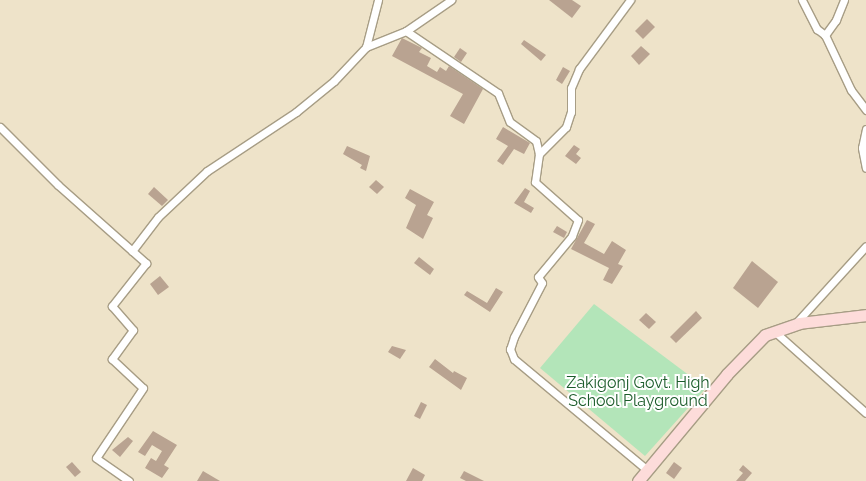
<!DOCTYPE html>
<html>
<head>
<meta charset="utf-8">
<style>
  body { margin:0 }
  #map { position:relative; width:866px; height:481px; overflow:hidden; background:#eee3c9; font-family:Raleway,sans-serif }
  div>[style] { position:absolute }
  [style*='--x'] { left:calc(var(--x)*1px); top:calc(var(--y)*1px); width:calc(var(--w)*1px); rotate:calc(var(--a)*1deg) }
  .green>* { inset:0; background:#b3e5b9 }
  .building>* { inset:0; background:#b9a391 }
  .roads { filter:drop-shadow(1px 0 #a79d85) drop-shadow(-1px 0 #a79d85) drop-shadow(0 1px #a79d85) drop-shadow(0 -1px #a79d85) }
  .minor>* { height:7px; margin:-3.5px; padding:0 3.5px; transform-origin:3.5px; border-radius:3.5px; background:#fff }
  .primary>* { height:11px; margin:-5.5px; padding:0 5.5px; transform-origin:5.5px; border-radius:5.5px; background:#fddcda }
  span { translate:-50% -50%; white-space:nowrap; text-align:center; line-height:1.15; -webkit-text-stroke:4px #fff; paint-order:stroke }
  .park-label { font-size:16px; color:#1c5c2b }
</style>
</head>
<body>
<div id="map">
  <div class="green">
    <div style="clip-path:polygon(594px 304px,706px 388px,645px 456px,540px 368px)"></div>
  </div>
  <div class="building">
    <div style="clip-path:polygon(549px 0,572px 0,581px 6px,572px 18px)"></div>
    <div style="clip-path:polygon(647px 19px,655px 27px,643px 39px,635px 31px)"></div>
    <div style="clip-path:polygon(402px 38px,422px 48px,419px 52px,431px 58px,427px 66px,437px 72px,440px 67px,446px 71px,449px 66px,483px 89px,464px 124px,450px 116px,463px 94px,392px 56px)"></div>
    <div style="clip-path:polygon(524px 40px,546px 55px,541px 61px,521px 44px)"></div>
    <div style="clip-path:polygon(641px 46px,650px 54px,639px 65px,631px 56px)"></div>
    <div style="clip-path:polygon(460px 48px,467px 53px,461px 62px,454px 57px)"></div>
    <div style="clip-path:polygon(563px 67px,570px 71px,562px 84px,556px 80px)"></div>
    <div style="clip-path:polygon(503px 127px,530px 143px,524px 154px,514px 149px,503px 165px,497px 161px,508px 146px,496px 139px)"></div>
    <div style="clip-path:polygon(574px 145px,580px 149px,576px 154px,581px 158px,576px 164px,565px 156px)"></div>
    <div style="clip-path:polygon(347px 146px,370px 156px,366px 171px,360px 168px,362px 165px,343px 154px)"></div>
    <div style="clip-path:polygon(376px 180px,384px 187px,377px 194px,369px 187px)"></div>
    <div style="clip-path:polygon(154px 187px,168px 200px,162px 206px,148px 194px)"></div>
    <div style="clip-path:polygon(525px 188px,530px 191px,524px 202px,534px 208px,531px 213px,514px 203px)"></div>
    <div style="clip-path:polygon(410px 189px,434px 202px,427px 215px,433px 218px,423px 239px,406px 228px,416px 205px,405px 198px)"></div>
    <div style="clip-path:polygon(587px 220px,595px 224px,584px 243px,604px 254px,612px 241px,626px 250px,618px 264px,623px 266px,612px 284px,603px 280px,609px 268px,571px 249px)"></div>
    <div style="clip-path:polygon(557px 226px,567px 232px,564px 238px,553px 232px)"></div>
    <div style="clip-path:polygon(419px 257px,434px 269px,430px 275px,414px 263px)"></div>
    <div style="clip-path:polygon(752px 261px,778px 282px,758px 308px,733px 288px)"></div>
    <div style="clip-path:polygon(160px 276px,169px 287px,158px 295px,150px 284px)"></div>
    <div style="clip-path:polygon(496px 288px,503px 292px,490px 312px,464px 295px,467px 291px,487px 303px)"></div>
    <div style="clip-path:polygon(696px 311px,702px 318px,676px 343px,670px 337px)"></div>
    <div style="clip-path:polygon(646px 313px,656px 322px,649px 329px,639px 320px)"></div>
    <div style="clip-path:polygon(392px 346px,406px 350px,400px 359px,388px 352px)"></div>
    <div style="clip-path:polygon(435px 359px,453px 373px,454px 371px,467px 378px,461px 390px,429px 367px)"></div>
    <div style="clip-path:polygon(421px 402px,427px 405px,420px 419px,414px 416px)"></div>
    <div style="clip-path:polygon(153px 431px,177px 445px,164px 465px,169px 468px,162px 478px,145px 468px,151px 458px,156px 461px,162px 451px,152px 445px,145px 456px,138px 452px)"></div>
    <div style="clip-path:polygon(128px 437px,133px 441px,120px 457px,112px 450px)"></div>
    <div style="clip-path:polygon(72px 462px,81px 472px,75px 477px,66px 467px)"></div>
    <div style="clip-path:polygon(674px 462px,682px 468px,674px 479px,666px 473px)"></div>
    <div style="clip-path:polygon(743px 465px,752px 473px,745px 481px,736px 481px,743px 473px,739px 470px)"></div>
    <div style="clip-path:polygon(413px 468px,425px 475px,422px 481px,406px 481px)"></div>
    <div style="clip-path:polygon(203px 471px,220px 481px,197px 481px)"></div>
    <div style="clip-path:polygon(464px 471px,484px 481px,466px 481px,460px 478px)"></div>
  </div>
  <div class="roads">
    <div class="minor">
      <div style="--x:802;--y:0;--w:33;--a:63"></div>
      <div style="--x:817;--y:29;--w:10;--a:37"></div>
      <div style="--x:844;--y:0;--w:22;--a:112"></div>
      <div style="--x:836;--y:20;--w:19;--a:126"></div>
      <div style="--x:825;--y:35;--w:61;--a:64.7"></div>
      <div style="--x:851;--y:90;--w:25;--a:53"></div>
      <div style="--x:406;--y:31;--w:111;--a:34"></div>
      <div style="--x:498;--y:93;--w:31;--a:68"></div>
      <div style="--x:510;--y:122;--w:32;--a:36"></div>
      <div style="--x:536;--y:141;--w:13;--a:77"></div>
      <div style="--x:539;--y:154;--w:28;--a:98"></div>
      <div style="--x:535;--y:182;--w:57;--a:41.5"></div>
      <div style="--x:578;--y:220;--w:17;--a:111"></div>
      <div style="--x:572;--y:236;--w:53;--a:129.7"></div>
      <div style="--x:538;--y:277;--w:7;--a:56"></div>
      <div style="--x:542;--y:283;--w:61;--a:117.4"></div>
      <div style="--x:514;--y:337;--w:13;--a:108"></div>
      <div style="--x:510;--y:349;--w:11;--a:68"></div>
      <div style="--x:514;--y:359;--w:173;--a:39.8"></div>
      <div style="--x:366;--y:47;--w:43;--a:-21.8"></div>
      <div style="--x:406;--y:31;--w:55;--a:-34.6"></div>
      <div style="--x:0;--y:127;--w:82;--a:45"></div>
      <div style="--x:58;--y:185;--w:118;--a:41.6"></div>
      <div style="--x:146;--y:263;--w:55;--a:128.3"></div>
      <div style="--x:112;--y:306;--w:32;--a:49"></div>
      <div style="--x:133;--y:330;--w:36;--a:126"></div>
      <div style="--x:112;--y:359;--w:42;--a:43.1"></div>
      <div style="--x:143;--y:388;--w:84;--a:123.9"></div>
      <div style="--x:96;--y:458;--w:40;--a:34.9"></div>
      <div style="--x:866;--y:129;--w:19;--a:102"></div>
      <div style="--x:862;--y:148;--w:20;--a:79"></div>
      <div style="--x:539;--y:154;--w:38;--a:-45"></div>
      <div style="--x:566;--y:127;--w:16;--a:-72"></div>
      <div style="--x:571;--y:112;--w:24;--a:-90"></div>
      <div style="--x:571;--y:88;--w:21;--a:-67"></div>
      <div style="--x:579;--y:69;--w:86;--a:-53.5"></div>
      <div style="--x:132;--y:251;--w:43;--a:-52.6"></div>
      <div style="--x:158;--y:217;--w:67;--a:-43.2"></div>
      <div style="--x:207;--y:171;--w:107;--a:-33.5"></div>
      <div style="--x:296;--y:112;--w:49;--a:-39.2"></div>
      <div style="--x:334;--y:81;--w:47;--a:-46.7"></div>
      <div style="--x:366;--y:47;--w:49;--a:-75.7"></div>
      <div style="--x:795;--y:324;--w:105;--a:-47.7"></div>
      <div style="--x:774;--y:331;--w:123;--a:41.7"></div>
    </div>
    <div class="primary">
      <div style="--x:638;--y:481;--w:139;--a:-50.2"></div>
      <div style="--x:727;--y:374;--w:54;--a:-45.7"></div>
      <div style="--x:765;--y:335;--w:36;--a:-19"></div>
      <div style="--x:799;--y:323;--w:67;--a:-6.8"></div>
    </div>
  </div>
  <div class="park-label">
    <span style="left:638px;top:392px">Zakigonj Govt. High<br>School Playground</span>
  </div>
</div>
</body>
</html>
